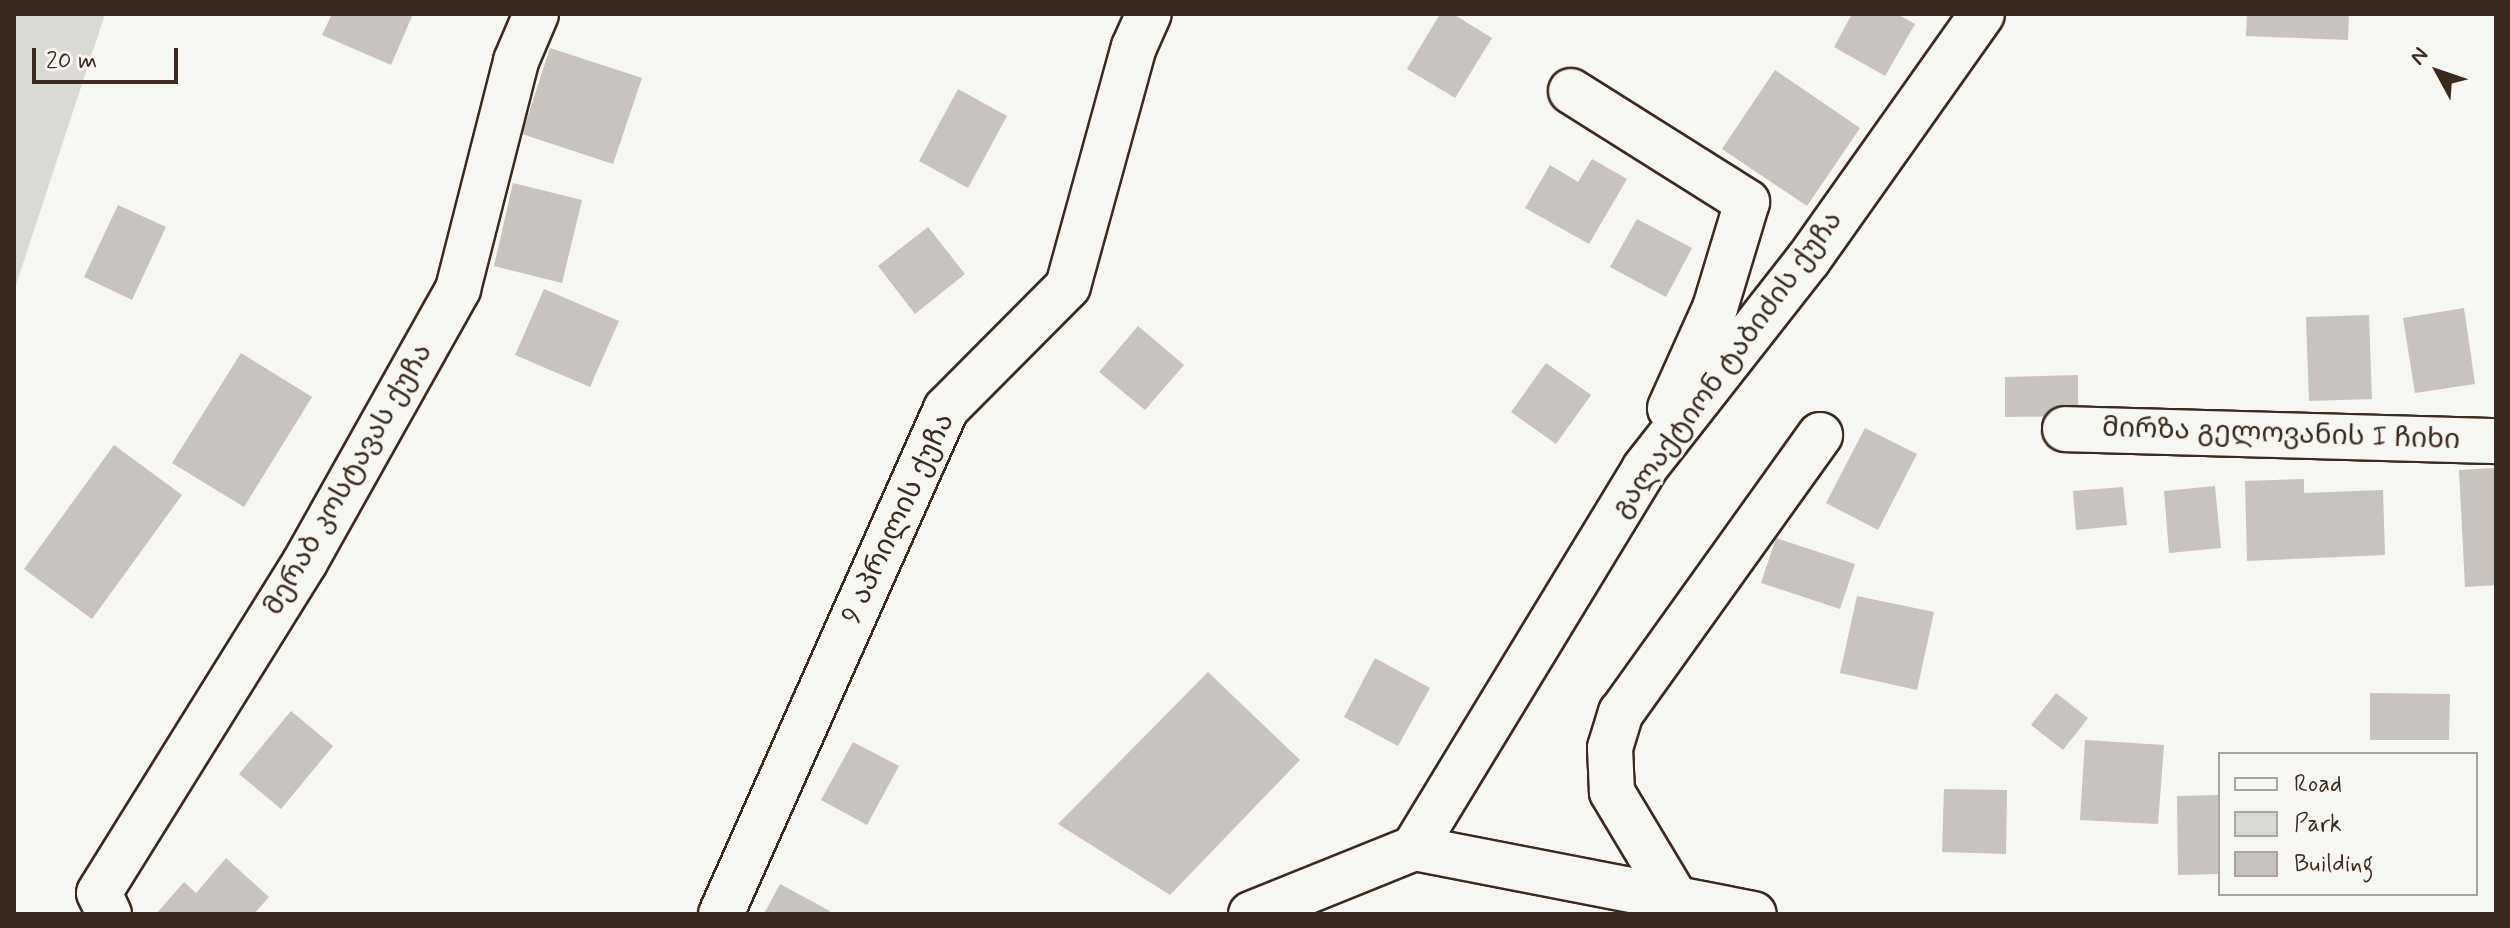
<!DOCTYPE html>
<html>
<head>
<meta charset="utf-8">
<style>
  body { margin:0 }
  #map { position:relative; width:2510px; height:928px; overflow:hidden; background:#f6f6f2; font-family:Mynerve,"Noto Sans Georgian",sans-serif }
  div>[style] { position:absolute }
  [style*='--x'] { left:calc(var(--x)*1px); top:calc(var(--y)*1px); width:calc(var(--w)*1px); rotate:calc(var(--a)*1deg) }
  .green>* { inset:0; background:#dad9d3 }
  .building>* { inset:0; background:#c8c3be }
  .roads { filter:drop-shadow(2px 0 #3b2a1e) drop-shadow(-2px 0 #3b2a1e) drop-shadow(0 2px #3b2a1e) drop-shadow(0 -2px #3b2a1e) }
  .minor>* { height:44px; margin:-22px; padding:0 22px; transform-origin:22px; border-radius:22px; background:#f6f6f2 }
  span { translate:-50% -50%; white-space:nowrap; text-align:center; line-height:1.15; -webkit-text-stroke:6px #f6f6f2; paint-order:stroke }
  .street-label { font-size:28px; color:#3b2a1e }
  .frame { position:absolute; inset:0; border:16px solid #3b2a1e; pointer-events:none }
  .legend { position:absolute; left:2218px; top:752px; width:260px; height:144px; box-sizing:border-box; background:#f6f6f2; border:2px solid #aba49d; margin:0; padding:10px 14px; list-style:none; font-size:24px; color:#3b2a1e }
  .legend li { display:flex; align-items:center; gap:16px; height:40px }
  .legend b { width:40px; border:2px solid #aba49d }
  .north { position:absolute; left:2398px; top:32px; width:80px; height:80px; -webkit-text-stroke:6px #f6f6f2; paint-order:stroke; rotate:310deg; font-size:22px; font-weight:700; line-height:32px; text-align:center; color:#3b2a1e }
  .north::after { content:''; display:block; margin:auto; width:28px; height:36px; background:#3b2a1e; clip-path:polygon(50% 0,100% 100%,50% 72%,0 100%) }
  .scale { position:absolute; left:32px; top:48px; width:146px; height:36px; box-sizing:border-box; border:4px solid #3b2a1e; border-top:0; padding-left:10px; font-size:24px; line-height:28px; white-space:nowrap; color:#3b2a1e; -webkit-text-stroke:6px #f6f6f2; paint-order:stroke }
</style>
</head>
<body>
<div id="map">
  <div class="green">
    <div style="clip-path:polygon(14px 14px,105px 14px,14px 291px)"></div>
  </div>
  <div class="building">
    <div style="clip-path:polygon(332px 14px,413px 14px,391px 65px,322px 35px)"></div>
    <div style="clip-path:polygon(1440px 14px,1453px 14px,1492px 38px,1455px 98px,1407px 69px)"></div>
    <div style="clip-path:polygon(1852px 14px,1897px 14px,1915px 24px,1885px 76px,1834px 47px)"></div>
    <div style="clip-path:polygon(2247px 14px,2349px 14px,2348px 40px,2246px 36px)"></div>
    <div style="clip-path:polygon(550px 48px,642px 78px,613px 164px,522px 134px)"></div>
    <div style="clip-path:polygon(1775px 70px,1860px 128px,1807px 206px,1722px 149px)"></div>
    <div style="clip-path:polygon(958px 89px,1007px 116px,968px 188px,919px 161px)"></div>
    <div style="clip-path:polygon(1592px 159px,1627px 179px,1589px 244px,1525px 208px,1550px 165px,1578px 182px)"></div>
    <div style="clip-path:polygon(513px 183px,582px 200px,562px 283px,494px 266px)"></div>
    <div style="clip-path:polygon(118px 205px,166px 227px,132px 300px,84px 277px)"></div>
    <div style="clip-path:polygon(1637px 219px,1692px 248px,1666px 297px,1610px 267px)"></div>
    <div style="clip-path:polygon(928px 227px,965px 274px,915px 314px,878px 266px)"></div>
    <div style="clip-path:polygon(544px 289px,619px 321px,590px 387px,515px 355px)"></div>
    <div style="clip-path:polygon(2464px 308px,2475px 384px,2415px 393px,2403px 318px)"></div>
    <div style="clip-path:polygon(2369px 315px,2372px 399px,2309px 401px,2306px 317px)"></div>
    <div style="clip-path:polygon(1138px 326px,1184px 365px,1145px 410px,1099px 372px)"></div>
    <div style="clip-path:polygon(241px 353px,312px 397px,244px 507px,172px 463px)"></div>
    <div style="clip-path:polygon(1546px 363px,1591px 395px,1556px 444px,1511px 412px)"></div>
    <div style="clip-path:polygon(2078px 375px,2078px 416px,2005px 417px,2005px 377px)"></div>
    <div style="clip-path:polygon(1865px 428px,1917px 454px,1878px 530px,1826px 503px)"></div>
    <div style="clip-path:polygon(114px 445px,182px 495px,92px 619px,24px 569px)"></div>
    <div style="clip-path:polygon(2496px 468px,2496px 585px,2465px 587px,2459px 470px)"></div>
    <div style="clip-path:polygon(2304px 479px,2304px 493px,2383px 490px,2385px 555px,2247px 561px,2245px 481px)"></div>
    <div style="clip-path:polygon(2215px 486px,2221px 548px,2169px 553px,2164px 491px)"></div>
    <div style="clip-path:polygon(2123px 487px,2127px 525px,2076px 530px,2073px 491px)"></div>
    <div style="clip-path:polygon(1776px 538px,1855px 564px,1840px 609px,1761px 583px)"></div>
    <div style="clip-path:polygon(1857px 596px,1934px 612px,1917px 690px,1840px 673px)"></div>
    <div style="clip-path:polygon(1375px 658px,1430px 688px,1398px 746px,1344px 717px)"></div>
    <div style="clip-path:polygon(1208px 672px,1300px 760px,1170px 895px,1058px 824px)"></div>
    <div style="clip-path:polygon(2056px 693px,2088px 718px,2063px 750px,2031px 725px)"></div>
    <div style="clip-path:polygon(2370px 693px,2450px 694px,2449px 740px,2370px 740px)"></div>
    <div style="clip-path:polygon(291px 711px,333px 746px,281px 809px,239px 774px)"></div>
    <div style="clip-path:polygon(2085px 740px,2164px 745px,2158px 824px,2080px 820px)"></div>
    <div style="clip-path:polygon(853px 742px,899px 766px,867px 825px,821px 800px)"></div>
    <div style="clip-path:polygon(1944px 789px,2007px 790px,2006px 854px,1942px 852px)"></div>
    <div style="clip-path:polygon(2220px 795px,2220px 874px,2178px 875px,2177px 796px)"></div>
    <div style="clip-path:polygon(226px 858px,269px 897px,254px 914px,156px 914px,184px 882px,196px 893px)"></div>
    <div style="clip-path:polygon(780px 884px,830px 911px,828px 914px,764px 914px)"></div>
  </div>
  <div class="roads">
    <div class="minor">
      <div style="--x:1571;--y:91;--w:208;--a:32.2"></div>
      <div style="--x:1747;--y:202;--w:111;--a:106.8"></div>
      <div style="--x:1715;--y:308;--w:110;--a:114.2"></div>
      <div style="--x:2065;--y:429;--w:431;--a:1.6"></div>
      <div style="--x:1414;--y:848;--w:443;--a:-58.7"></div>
      <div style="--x:1644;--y:469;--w:266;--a:-51.9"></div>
      <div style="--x:1808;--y:260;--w:301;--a:-54.7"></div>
      <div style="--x:1676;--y:899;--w:125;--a:-120.9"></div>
      <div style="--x:1612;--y:792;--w:44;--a:-92.6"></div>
      <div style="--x:1610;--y:748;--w:37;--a:-73"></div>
      <div style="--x:1621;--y:713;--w:342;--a:-54.4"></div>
      <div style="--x:109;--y:914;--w:23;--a:-115"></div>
      <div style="--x:99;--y:893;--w:390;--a:-58.1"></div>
      <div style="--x:305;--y:562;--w:313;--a:-60.7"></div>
      <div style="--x:458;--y:289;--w:235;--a:-75.7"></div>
      <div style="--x:516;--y:61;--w:51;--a:-66.9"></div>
      <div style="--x:721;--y:914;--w:553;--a:-65.98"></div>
      <div style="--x:946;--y:409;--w:173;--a:-45.2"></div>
      <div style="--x:1068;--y:286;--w:248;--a:-74.6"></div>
      <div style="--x:1134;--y:47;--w:36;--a:-66"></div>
      <div style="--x:1251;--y:914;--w:176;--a:-22"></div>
      <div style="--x:1414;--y:848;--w:346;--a:11"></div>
    </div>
  </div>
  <div class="street-label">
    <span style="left:1728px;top:365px;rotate:-54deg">გალაქტიონ ტაბიძის ქუჩა</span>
    <span style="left:2281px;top:435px;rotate:2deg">მირზა გელოვანის I ჩიხი</span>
    <span style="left:349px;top:480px;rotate:-60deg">მერაბ კოსტავას ქუჩა</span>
    <span style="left:899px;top:519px;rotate:-65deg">9 აპრილის ქუჩა</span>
  </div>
  <div class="frame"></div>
  <ul class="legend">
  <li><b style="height:10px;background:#f6f6f2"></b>Road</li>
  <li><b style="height:22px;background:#dad9d3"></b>Park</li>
  <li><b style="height:22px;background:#c8c3be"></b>Building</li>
  </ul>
  <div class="north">N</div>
  <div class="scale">20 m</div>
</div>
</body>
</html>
